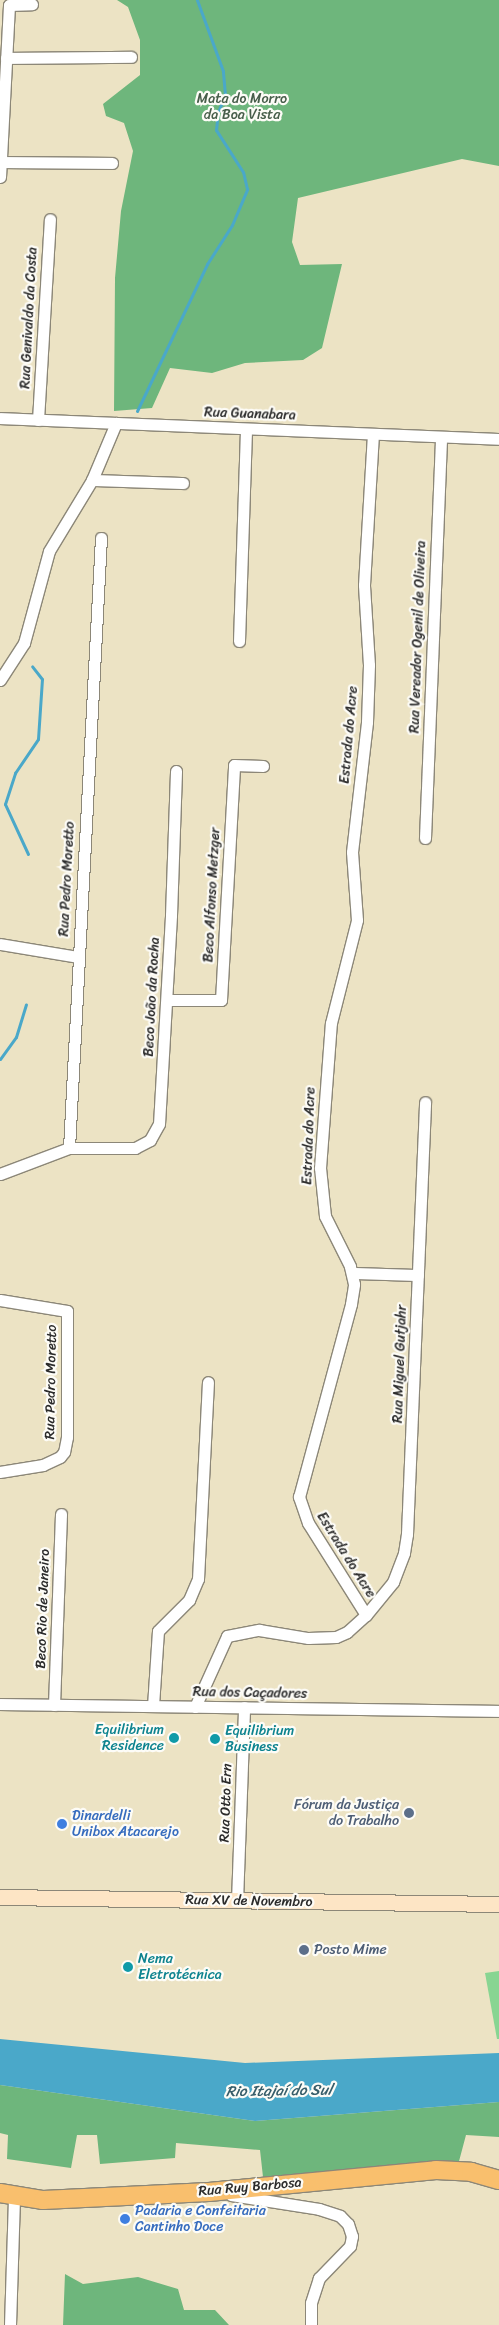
<!DOCTYPE html>
<html>
<head>
<meta charset="utf-8">
<style>
  body { margin:0 }
  #map { position:relative; width:499px; height:2325px; overflow:hidden; background:#ece3c4; font-family:Sriracha,sans-serif }
  div>[style] { position:absolute }
  [style*='--x'] { left:calc(var(--x)*1px); top:calc(var(--y)*1px); width:calc(var(--w)*1px); rotate:calc(var(--a)*1deg) }
  .green>* { inset:0; background:#88d592 }
  .forest>* { inset:0; background:#6eb67c }
  .water>* { inset:0; background:#4aa8c9 }
  .stream>* { height:3px; margin:-1.5px; padding:0 1.5px; transform-origin:1.5px; border-radius:1.5px; background:#4aa8c9 }
  .roads { filter:drop-shadow(1px 0 #8c8778) drop-shadow(-1px 0 #8c8778) drop-shadow(0 1px #8c8778) drop-shadow(0 -1px #8c8778) }
  .street>* { height:11px; margin:-5.5px; padding:0 5.5px; transform-origin:5.5px; border-radius:5.5px; background:#fff }
  .secondary>* { height:15px; margin:-7.5px; padding:0 7.5px; transform-origin:7.5px; border-radius:7.5px; background:#fde5c5 }
  .primary>* { height:18px; margin:-9px; padding:0 9px; transform-origin:9px; border-radius:9px; background:#f9bf6d }
  .dots>* { width:14px; height:14px; translate:-50% -50%; box-sizing:border-box; border:2px solid #fdfcf7; border-radius:50% }
  span { translate:-50% -50%; white-space:nowrap; text-align:center; line-height:1.15; -webkit-text-stroke:4.5px #fdfcf7; paint-order:stroke }
  .park-label { font-size:14px; color:#475e4a }
  .street-label { font-size:14px; color:#2b2b2b }
  .culture-label { font-size:14px; color:#0d838f }
  .right { translate:-100% -50%; text-align:right }
  .left { translate:0 -50%; text-align:left }
  .service-label { font-size:14px; color:#4e5e75 }
  .shop-label { font-size:14px; color:#366cbe }
  .water-label { font-size:15px; color:#375d6a; font-style:italic }
</style>
</head>
<body>
<div id="map">
  <div class="green">
    <div style="clip-path:polygon(499px 1971px,499px 2039px,497px 2039px,485px 1973px)"></div>
  </div>
  <div class="forest">
    <div style="clip-path:polygon(117px 0,499px 0,499px 166px,462px 159px,298px 198px,292px 242px,300px 265px,342px 264px,322px 348px,303px 360px,245px 363px,212px 373px,170px 368px,152px 408px,114px 411px,115px 278px,121px 211px,133px 151px,124px 123px,106px 116px,103px 104px,140px 75px,140px 40px,128px 7px)"></div>
    <div style="clip-path:polygon(0 2085px,255px 2121px,499px 2102px,499px 2137px,466px 2135px,458px 2165px,263px 2177px,260px 2150px,176px 2143px,175px 2158px,100px 2164px,97px 2135px,77px 2135px,71px 2168px,7px 2159px,8px 2135px,0 2133px)"></div>
    <div style="clip-path:polygon(65px 2274px,83px 2284px,138px 2277px,178px 2289px,184px 2310px,215px 2310px,229px 2325px,63px 2325px)"></div>
  </div>
  <div class="water">
    <div style="clip-path:polygon(0 2039px,245px 2063px,499px 2053px,499px 2102px,255px 2121px,0 2085px)"></div>
  </div>
  <div class="stream">
    <div style="--x:137;--y:411;--w:163;--a:-64.5"></div>
    <div style="--x:207;--y:264;--w:46;--a:-57.3"></div>
    <div style="--x:232;--y:225;--w:39;--a:-67"></div>
    <div style="--x:247;--y:189;--w:17;--a:-103"></div>
    <div style="--x:243;--y:172;--w:50;--a:-122.7"></div>
    <div style="--x:216;--y:130;--w:18;--a:-84"></div>
    <div style="--x:218;--y:112;--w:18;--a:-68"></div>
    <div style="--x:225;--y:95;--w:24;--a:-95"></div>
    <div style="--x:223;--y:71;--w:76;--a:-110.1"></div>
    <div style="--x:28;--y:854;--w:55;--a:-114.7"></div>
    <div style="--x:5;--y:804;--w:33;--a:-72"></div>
    <div style="--x:15;--y:773;--w:41;--a:-55.9"></div>
    <div style="--x:38;--y:739;--w:60;--a:-86.2"></div>
    <div style="--x:42;--y:679;--w:16;--a:-128"></div>
    <div style="--x:0;--y:1059;--w:27;--a:-54"></div>
    <div style="--x:16;--y:1037;--w:34;--a:-73"></div>
  </div>
  <div class="roads">
    <div class="street">
      <div style="--x:6;--y:58;--w:125;--a:-0.5"></div>
      <div style="--x:2;--y:162;--w:110;--a:0.5"></div>
      <div style="--x:0;--y:177;--w:172;--a:-87"></div>
      <div style="--x:9;--y:5;--w:23;--a:-2"></div>
      <div style="--x:0;--y:418;--w:499;--a:2.4"></div>
      <div style="--x:38;--y:420;--w:201;--a:-86.6"></div>
      <div style="--x:92;--y:480;--w:91;--a:1.9"></div>
      <div style="--x:239;--y:641;--w:212;--a:-88.1"></div>
      <div style="--x:0;--y:680;--w:44;--a:-57"></div>
      <div style="--x:24;--y:643;--w:95;--a:-74.8"></div>
      <div style="--x:49;--y:551;--w:83;--a:-58.8"></div>
      <div style="--x:92;--y:480;--w:62;--a:-67.2"></div>
      <div style="--x:425;--y:838;--w:401;--a:-87.7"></div>
      <div style="--x:0;--y:944;--w:79;--a:9.5"></div>
      <div style="--x:167;--y:1000;--w:54;--a:0"></div>
      <div style="--x:221;--y:1000;--w:235;--a:-86.8"></div>
      <div style="--x:234;--y:765;--w:29;--a:2"></div>
      <div style="--x:69;--y:1148;--w:66;--a:0"></div>
      <div style="--x:135;--y:1148;--w:17;--a:-28"></div>
      <div style="--x:150;--y:1140;--w:18;--a:-61"></div>
      <div style="--x:159;--y:1124;--w:209;--a:-86.7"></div>
      <div style="--x:171;--y:915;--w:144;--a:-88"></div>
      <div style="--x:0;--y:1174;--w:74;--a:-20.6"></div>
      <div style="--x:69;--y:1148;--w:611;--a:-87"></div>
      <div style="--x:353;--y:1273;--w:65;--a:1.8"></div>
      <div style="--x:0;--y:1300;--w:68;--a:9.3"></div>
      <div style="--x:67;--y:1311;--w:126;--a:90"></div>
      <div style="--x:67;--y:1437;--w:15;--a:101"></div>
      <div style="--x:64;--y:1452;--w:6;--a:129"></div>
      <div style="--x:60;--y:1457;--w:19;--a:155"></div>
      <div style="--x:43;--y:1465;--w:44;--a:170.8"></div>
      <div style="--x:366;--y:1615;--w:43;--a:-50.7"></div>
      <div style="--x:393;--y:1582;--w:31;--a:-69"></div>
      <div style="--x:404;--y:1553;--w:19;--a:-81"></div>
      <div style="--x:407;--y:1534;--w:432;--a:-87.6"></div>
      <div style="--x:0;--y:1704;--w:499;--a:0.8"></div>
      <div style="--x:54;--y:1705;--w:191;--a:-87.9"></div>
      <div style="--x:153;--y:1706;--w:75;--a:-86.2"></div>
      <div style="--x:158;--y:1631;--w:44;--a:-45"></div>
      <div style="--x:189;--y:1600;--w:23;--a:-67"></div>
      <div style="--x:198;--y:1579;--w:197;--a:-87.1"></div>
      <div style="--x:195;--y:1707;--w:78;--a:-65.7"></div>
      <div style="--x:227;--y:1636;--w:33;--a:-11"></div>
      <div style="--x:259;--y:1630;--w:50;--a:9.3"></div>
      <div style="--x:308;--y:1638;--w:28;--a:-2"></div>
      <div style="--x:336;--y:1637;--w:12;--a:-24"></div>
      <div style="--x:347;--y:1632;--w:25;--a:-42"></div>
      <div style="--x:366;--y:1615;--w:109;--a:-122.2"></div>
      <div style="--x:308;--y:1523;--w:28;--a:-109"></div>
      <div style="--x:299;--y:1497;--w:200;--a:-74.9"></div>
      <div style="--x:351;--y:1304;--w:20;--a:-81"></div>
      <div style="--x:354;--y:1284;--w:18;--a:-103"></div>
      <div style="--x:350;--y:1266;--w:56;--a:-116.6"></div>
      <div style="--x:325;--y:1216;--w:48;--a:-95.9"></div>
      <div style="--x:320;--y:1168;--w:145;--a:-85.7"></div>
      <div style="--x:331;--y:1023;--w:106;--a:-75.8"></div>
      <div style="--x:357;--y:920;--w:68;--a:-94.2"></div>
      <div style="--x:352;--y:852;--w:131;--a:-83.4"></div>
      <div style="--x:367;--y:722;--w:57;--a:-88"></div>
      <div style="--x:369;--y:665;--w:80;--a:-93.6"></div>
      <div style="--x:364;--y:585;--w:151;--a:-86.6"></div>
      <div style="--x:237;--y:1901;--w:194;--a:-87.9"></div>
      <div style="--x:231;--y:2195;--w:89;--a:9"></div>
      <div style="--x:319;--y:2209;--w:22;--a:18"></div>
      <div style="--x:340;--y:2216;--w:11;--a:45"></div>
      <div style="--x:348;--y:2224;--w:13;--a:72"></div>
      <div style="--x:352;--y:2236;--w:10;--a:101"></div>
      <div style="--x:350;--y:2246;--w:45;--a:134.1"></div>
      <div style="--x:319;--y:2278;--w:26;--a:108"></div>
      <div style="--x:311;--y:2303;--w:22;--a:90"></div>
      <div style="--x:10;--y:2325;--w:129;--a:-88.2"></div>
    </div>
    <div class="secondary">
      <div style="--x:0;--y:1897;--w:499;--a:0.8"></div>
    </div>
    <div class="primary">
      <div style="--x:0;--y:2193;--w:44;--a:9.2"></div>
      <div style="--x:43;--y:2200;--w:166;--a:-2.8"></div>
      <div style="--x:209;--y:2192;--w:228;--a:-5.5"></div>
      <div style="--x:436;--y:2170;--w:35;--a:3"></div>
      <div style="--x:471;--y:2172;--w:29;--a:16"></div>
    </div>
  </div>
  <div class="dots">
    <div style="left:174px;top:1738px;background:#0f9aa8"></div>
    <div style="left:215px;top:1739px;background:#0f9aa8"></div>
    <div style="left:409px;top:1813px;background:#5c6f8a"></div>
    <div style="left:62px;top:1824px;background:#3f7fe0"></div>
    <div style="left:304px;top:1950px;background:#5c6f8a"></div>
    <div style="left:128px;top:1967px;background:#0f9aa8"></div>
    <div style="left:125px;top:2219px;background:#3f7fe0"></div>
  </div>
  <div class="park-label">
    <span style="left:242px;top:107px">Mata do Morro<br>da Boa Vista</span>
  </div>
  <div class="street-label">
    <span style="left:29px;top:318px;rotate:-87deg">Rua Genivaldo da Costa</span>
    <span style="left:250px;top:414px;rotate:2deg">Rua Guanabara</span>
    <span style="left:418px;top:637px;rotate:-88deg">Rua Vereador Ogenil de Oliveira</span>
    <span style="left:349px;top:735px;rotate:-85deg">Estrada do Acre</span>
    <span style="left:67px;top:879px;rotate:-87deg">Rua Pedro Moretto</span>
    <span style="left:212px;top:895px;rotate:-87deg">Beco Alfonso Metzger</span>
    <span style="left:152px;top:997px;rotate:-87deg">Beco João da Rocha</span>
    <span style="left:309px;top:1136px;rotate:-88deg">Estrada do Acre</span>
    <span style="left:400px;top:1364px;rotate:-88deg">Rua Miguel Gutjahr</span>
    <span style="left:51px;top:1382px;rotate:-89deg">Rua Pedro Moretto</span>
    <span style="left:346px;top:1555px;rotate:58deg">Estrada do Acre</span>
    <span style="left:43px;top:1609px;rotate:-88deg">Beco Rio de Janeiro</span>
    <span style="left:250px;top:1693px;rotate:1deg">Rua dos Caçadores</span>
    <span style="left:226px;top:1803px;rotate:-88deg">Rua Otto Ern</span>
    <span style="left:249px;top:1901px;rotate:1deg">Rua XV de Novembro</span>
    <span style="left:250px;top:2187px;rotate:-5deg">Rua Ruy Barbosa</span>
  </div>
  <div class="culture-label">
    <span class="right" style="left:164px;top:1738px">Equilibrium<br>Residence</span>
    <span class="left" style="left:225px;top:1739px">Equilibrium<br>Business</span>
    <span class="left" style="left:138px;top:1967px">Nema<br>Eletrotécnica</span>
  </div>
  <div class="service-label">
    <span class="right" style="left:399px;top:1813px">Fórum da Justiça<br>do Trabalho</span>
    <span class="left" style="left:314px;top:1950px">Posto Mime</span>
  </div>
  <div class="shop-label">
    <span class="left" style="left:72px;top:1824px">Dinardelli<br>Unibox Atacarejo</span>
    <span class="left" style="left:135px;top:2219px">Padaria e Confeitaria<br>Cantinho Doce</span>
  </div>
  <div class="water-label">
    <span style="left:279px;top:2091px;rotate:-1deg">Rio Itajaí do Sul</span>
  </div>
</div>
</body>
</html>
